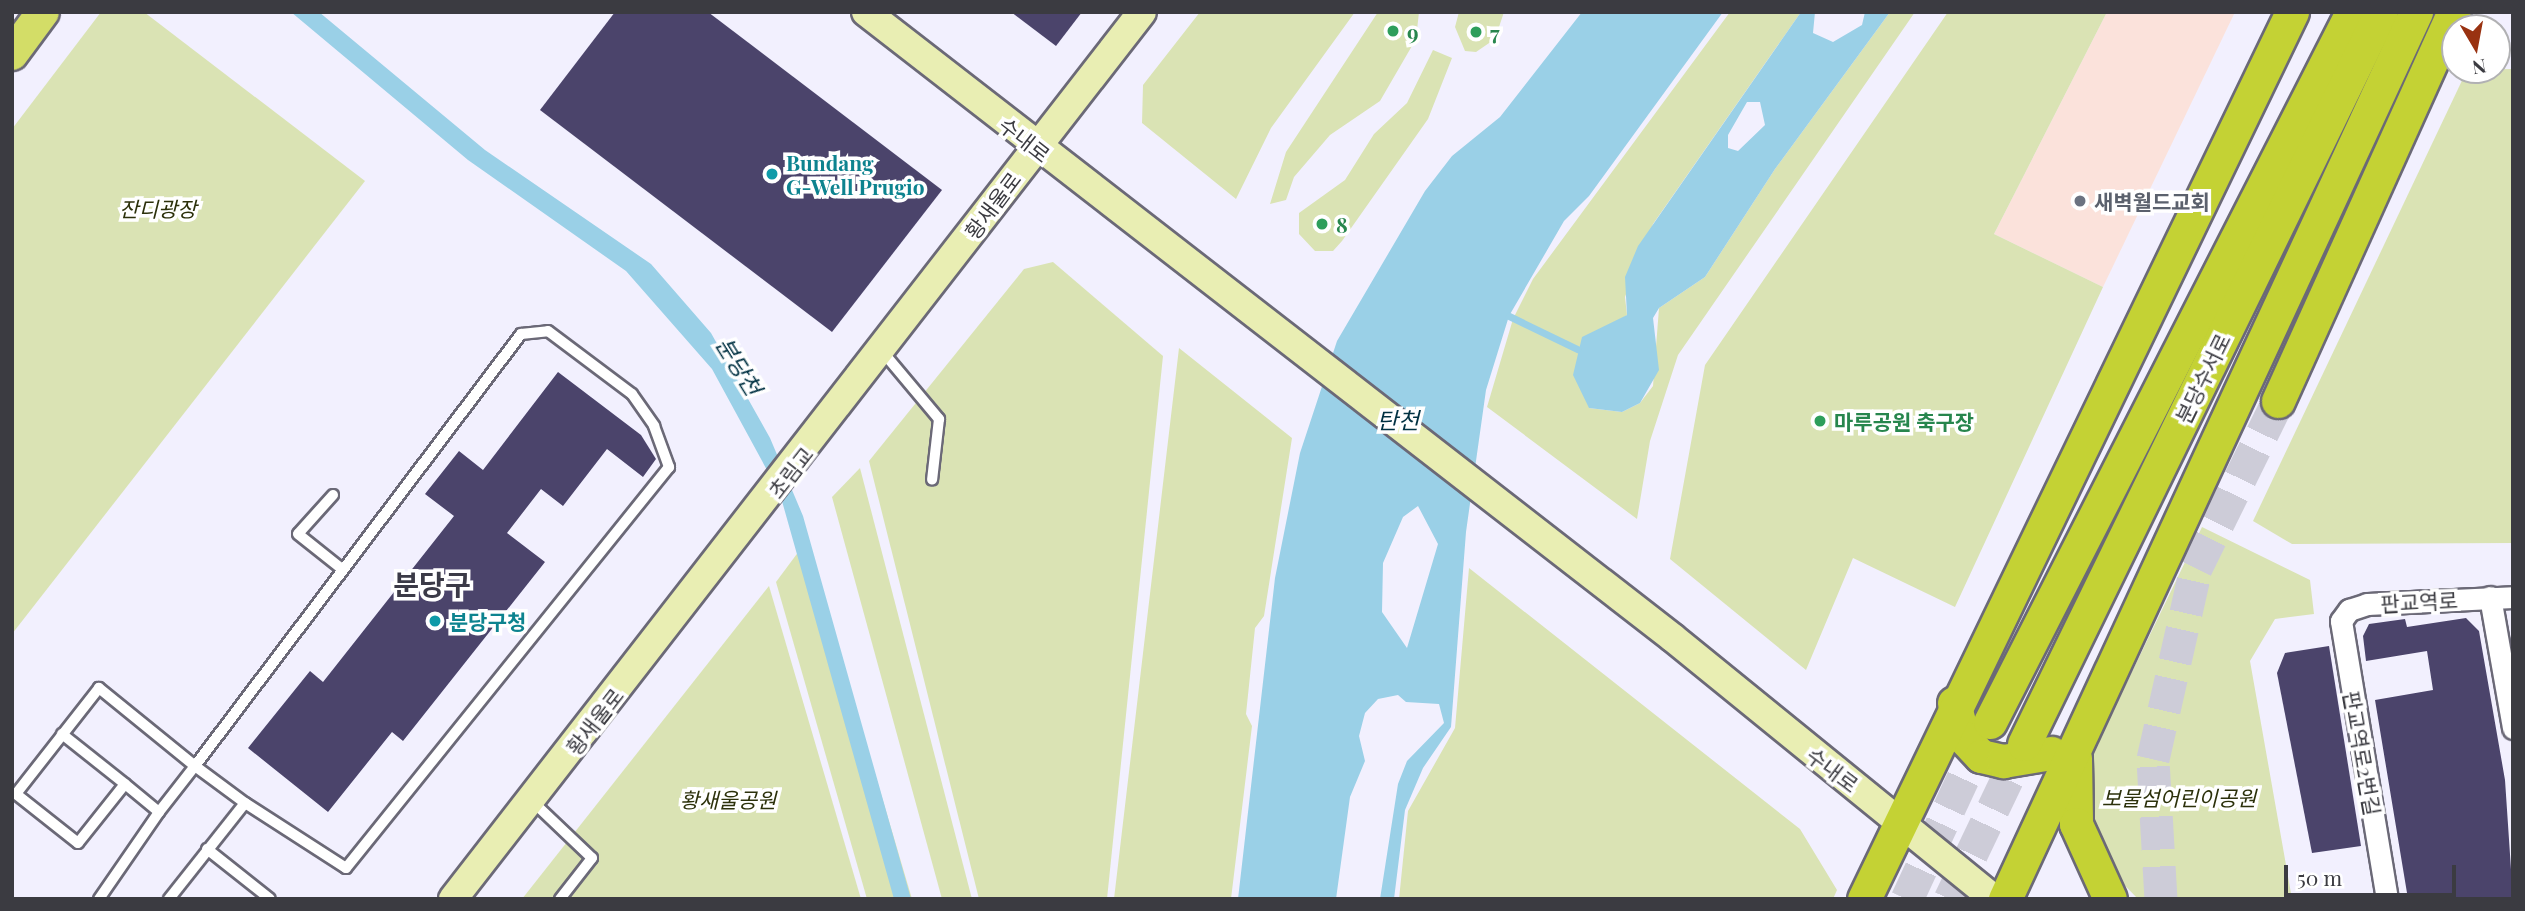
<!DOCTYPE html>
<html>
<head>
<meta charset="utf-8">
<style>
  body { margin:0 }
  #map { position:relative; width:2525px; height:911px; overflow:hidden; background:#f2f0fe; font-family:"Playfair Display","Noto Sans KR",serif }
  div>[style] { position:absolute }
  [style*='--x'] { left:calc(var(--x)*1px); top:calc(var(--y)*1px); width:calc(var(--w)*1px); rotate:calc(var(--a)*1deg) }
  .commercial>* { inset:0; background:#fbe2db }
  .green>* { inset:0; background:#dae3b4 }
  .water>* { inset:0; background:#9ad0e7 }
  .stream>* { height:7px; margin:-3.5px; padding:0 3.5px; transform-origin:3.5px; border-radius:3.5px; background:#9ad0e7 }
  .building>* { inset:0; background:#4b446b }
  .trunk-tunnel>* { height:33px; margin-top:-16.5px; transform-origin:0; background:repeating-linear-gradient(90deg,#cdccd8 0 33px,transparent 0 50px) }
  .roads { filter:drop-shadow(2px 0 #6b6977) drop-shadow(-2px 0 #6b6977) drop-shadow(0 2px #6b6977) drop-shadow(0 -2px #6b6977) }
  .service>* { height:10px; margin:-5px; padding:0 5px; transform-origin:5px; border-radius:5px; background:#fff }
  .minor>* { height:21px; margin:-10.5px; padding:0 10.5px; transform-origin:10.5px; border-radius:10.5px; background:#fff }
  .secondary>* { height:28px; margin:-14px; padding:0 14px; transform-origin:14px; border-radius:14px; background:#e9eeb3 }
  .primary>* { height:32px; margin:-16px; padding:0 16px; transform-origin:16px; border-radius:16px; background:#d3dd67 }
  .trunk>* { height:33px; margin:-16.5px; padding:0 16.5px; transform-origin:16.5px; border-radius:16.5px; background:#c4d234 }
  .dots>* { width:19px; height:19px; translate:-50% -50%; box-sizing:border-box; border:4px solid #fff; border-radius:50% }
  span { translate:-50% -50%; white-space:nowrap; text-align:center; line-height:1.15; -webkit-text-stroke:7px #fff; paint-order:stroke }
  .leisure-label { font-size:21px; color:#27864d; font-weight:700 }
  .left { translate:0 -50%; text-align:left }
  .street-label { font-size:21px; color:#3b3b41 }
  .culture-label { font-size:21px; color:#0d838f; font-weight:700 }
  .worship-label { font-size:21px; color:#5b616d; font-weight:700 }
  .park-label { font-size:21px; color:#2c310b; font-style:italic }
  .water-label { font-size:23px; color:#003142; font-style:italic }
  .district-label { font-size:28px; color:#3b3a47; font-weight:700 }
  .frame { position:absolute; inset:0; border:14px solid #3b3b41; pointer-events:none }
  .north { position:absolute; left:2441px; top:14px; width:70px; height:70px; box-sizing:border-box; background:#fff; border:2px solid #b1b1b3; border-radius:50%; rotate:170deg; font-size:19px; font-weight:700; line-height:28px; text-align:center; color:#3b3b41 }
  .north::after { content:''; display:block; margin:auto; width:24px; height:32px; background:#993211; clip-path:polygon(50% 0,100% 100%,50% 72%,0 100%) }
  .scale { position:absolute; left:2284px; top:865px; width:172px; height:32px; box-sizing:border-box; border:4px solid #3b3b41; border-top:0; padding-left:9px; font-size:21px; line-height:24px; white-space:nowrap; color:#3b3b41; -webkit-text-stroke:5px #fff; paint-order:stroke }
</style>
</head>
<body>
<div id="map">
  <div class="commercial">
    <div style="clip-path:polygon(2107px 12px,2235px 12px,2103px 287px,1994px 234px)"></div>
  </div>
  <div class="green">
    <div style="clip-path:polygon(101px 12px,144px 12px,365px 181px,12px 634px,12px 129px)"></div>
    <div style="clip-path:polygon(1200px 12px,1355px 12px,1271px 128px,1236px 199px,1142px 123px,1143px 85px)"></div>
    <div style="clip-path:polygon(1378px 12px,1419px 12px,1416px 39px,1380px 101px,1330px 135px,1294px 177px,1286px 200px,1270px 204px,1286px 152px)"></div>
    <div style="clip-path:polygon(1459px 12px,1504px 12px,1495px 39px,1476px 52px,1465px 51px,1455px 27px)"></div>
    <div style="clip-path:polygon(1730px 12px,1801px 12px,1653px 224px,1625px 297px,1627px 315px,1617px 322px,1589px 408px,1622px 412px,1640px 403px,1653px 386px,1659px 308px,1705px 277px,1775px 169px,1890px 12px,1915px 12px,1678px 355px,1650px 441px,1637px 519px,1487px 407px,1513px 319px,1533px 279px)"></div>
    <div style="clip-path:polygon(1948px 12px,2107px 12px,1994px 234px,2103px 287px,1955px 607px,1853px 558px,1806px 670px,1670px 559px,1705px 365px)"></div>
    <div style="clip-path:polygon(1433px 50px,1452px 58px,1428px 119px,1342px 241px,1333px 251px,1315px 251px,1299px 234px,1299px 213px,1345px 180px,1374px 134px,1407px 103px)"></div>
    <div style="clip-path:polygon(2513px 69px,2513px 543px,2292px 544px,2253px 521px,2467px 70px)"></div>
    <div style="clip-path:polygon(1053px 262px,1163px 356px,1107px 899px,979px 899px,869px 461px,1024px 269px)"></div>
    <div style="clip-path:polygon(1179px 348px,1292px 438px,1264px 616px,1255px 628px,1246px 714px,1252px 726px,1231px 899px,1114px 899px)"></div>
    <div style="clip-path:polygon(860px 468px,972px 899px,942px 899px,832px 497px)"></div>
    <div style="clip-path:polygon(2202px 527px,2310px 580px,2314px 614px,2275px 619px,2250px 661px,2292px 899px,2138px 899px,2104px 864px,2089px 830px,2087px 765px)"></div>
    <div style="clip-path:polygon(805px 543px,881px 794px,912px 899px,867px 899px,776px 582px)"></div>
    <div style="clip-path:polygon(1469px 568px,1800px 829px,1837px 890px,1833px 899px,1399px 899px,1408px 811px,1455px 728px)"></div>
    <div style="clip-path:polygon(769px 586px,861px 899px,522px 899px)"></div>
  </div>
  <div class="water">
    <div style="clip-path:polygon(291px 12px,319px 12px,485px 150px,651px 264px,711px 333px,770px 438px,803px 516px,911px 899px,894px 899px,780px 494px,712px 369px,626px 271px,468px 160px)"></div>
    <div style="clip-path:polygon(evenodd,1582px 12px,1723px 12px,1589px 196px,1564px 221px,1509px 316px,1486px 390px,1466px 532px,1451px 727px,1423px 768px,1405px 810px,1394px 899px,1380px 899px,1398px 784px,1407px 761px,1444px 723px,1439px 704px,1406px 702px,1398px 695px,1378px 699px,1365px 713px,1359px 736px,1365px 761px,1350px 797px,1336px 899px,1238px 899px,1275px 578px,1300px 453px,1337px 341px,1425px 191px,1452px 156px,1500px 117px,1582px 12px,1418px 506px,1438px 544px,1407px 648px,1382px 612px,1383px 563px,1403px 517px,1418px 506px)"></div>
    <div style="clip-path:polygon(evenodd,1801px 12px,1815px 12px,1813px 33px,1833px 42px,1862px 25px,1865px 12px,1890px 12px,1775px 169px,1705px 277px,1659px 308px,1653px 318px,1659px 370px,1640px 403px,1622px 412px,1589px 408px,1573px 375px,1582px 337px,1627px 315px,1625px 277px,1638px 246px,1801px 12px,1747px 102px,1760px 102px,1765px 125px,1738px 151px,1728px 148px,1728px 135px,1747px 102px)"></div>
  </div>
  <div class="stream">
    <div style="--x:1509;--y:316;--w:76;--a:25.9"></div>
  </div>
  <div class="building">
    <div style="clip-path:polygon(615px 12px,708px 12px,942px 190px,832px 332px,540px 110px)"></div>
    <div style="clip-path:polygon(1011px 12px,1082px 12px,1056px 46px)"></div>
    <div style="clip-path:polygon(558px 372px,641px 435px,656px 459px,643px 477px,607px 449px,563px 506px,541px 489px,507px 533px,545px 562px,403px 741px,392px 732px,328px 812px,248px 748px,310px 671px,323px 682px,454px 516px,425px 494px,459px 451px,483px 470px)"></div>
    <div style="clip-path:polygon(2466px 618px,2479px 631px,2505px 780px,2513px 899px,2408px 899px,2375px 700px,2433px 690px,2427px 651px,2366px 661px,2363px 636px,2369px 624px,2405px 619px,2407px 627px)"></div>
    <div style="clip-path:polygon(2329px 646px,2361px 846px,2312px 853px,2277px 673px,2285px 653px)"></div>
  </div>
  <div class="trunk-tunnel">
    <div style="--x:1907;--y:899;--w:190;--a:-65.1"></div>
    <div style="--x:1950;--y:899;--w:172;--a:-64.5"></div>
    <div style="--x:2161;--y:899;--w:140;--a:-93.3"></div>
    <div style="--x:2153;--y:759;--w:196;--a:-77.3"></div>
    <div style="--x:2196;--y:568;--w:186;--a:-63.8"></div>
  </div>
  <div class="roads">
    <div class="service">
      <div style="--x:882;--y:351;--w:89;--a:50"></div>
      <div style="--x:939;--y:419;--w:61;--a:96.5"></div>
      <div style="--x:333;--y:495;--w:52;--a:131.9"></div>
      <div style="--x:298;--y:534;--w:56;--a:38.5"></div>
      <div style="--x:62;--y:734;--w:80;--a:38.4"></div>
      <div style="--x:531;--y:800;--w:84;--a:43.6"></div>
      <div style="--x:592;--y:858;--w:52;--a:128"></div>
      <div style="--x:207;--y:849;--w:80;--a:38.4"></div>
      <div style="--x:99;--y:899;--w:106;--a:-55.4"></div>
      <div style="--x:159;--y:812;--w:58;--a:-52"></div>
      <div style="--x:195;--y:766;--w:541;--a:-52.96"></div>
      <div style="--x:521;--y:334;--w:27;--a:-6"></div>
      <div style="--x:548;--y:331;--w:105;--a:36.9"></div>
      <div style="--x:632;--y:394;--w:39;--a:55"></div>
      <div style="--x:654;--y:426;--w:44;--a:69.9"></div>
      <div style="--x:669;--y:467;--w:515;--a:128.85"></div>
      <div style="--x:346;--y:868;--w:120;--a:-147.2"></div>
      <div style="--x:245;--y:803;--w:62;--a:-143.5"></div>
      <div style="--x:195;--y:766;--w:124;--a:-140.9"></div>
      <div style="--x:99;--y:688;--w:135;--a:128.1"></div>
      <div style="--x:16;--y:794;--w:79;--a:38.3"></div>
      <div style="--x:78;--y:843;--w:75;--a:-51.5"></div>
      <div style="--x:125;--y:784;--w:44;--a:39.5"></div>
      <div style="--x:169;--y:899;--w:122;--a:-51.6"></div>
    </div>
    <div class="minor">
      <div style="--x:2490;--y:597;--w:133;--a:80"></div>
      <div style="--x:2387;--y:899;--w:282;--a:-99.4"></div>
      <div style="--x:2341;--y:621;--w:14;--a:-54"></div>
      <div style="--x:2349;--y:610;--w:19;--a:-18"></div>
      <div style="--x:2367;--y:604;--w:146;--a:-2.7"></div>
    </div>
    <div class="secondary">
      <div style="--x:866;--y:12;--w:1021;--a:37.8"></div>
      <div style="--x:1673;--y:638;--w:414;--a:39.1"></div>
      <div style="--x:453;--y:899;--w:1123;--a:-52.16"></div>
    </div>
    <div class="primary">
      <div style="--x:12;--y:54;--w:52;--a:-53.6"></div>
    </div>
    <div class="trunk">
      <div style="--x:2278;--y:401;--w:427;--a:-65.7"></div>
      <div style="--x:1954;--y:703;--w:35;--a:75"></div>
      <div style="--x:1963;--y:737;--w:26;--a:47"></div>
      <div style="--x:1981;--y:756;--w:23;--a:13"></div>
      <div style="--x:2003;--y:761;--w:49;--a:-9.5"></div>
      <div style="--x:1990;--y:722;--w:797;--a:-62.98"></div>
      <div style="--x:2024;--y:744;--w:814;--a:-64"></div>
      <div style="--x:2075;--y:758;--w:66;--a:89.1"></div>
      <div style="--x:2076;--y:824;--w:82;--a:65.6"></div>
      <div style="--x:1864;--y:899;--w:985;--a:-64.24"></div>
      <div style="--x:2005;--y:899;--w:978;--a:-65.14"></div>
    </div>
  </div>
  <div class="dots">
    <div style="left:1393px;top:31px;background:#2e9e5b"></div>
    <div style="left:1476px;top:32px;background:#2e9e5b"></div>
    <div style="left:772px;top:174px;background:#0f9aa8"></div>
    <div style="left:2080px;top:201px;background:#6b7280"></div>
    <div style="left:1322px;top:224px;background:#2e9e5b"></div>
    <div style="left:1820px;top:421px;background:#2e9e5b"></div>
    <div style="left:435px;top:621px;background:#0f9aa8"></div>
  </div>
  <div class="leisure-label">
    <span class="left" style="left:1407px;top:31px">9</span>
    <span class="left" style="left:1490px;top:32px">7</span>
    <span class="left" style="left:1336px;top:224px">8</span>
    <span class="left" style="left:1834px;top:421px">마루공원 축구장</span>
  </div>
  <div class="street-label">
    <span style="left:1025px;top:139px;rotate:38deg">수내로</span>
    <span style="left:992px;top:205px;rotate:-53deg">황새울로</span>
    <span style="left:2202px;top:378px;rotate:-64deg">분당수서로</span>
    <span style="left:790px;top:472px;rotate:-52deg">초림교</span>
    <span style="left:2419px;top:601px;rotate:-3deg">판교역로</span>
    <span style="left:594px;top:721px;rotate:-52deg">황새울로</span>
    <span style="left:2363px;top:753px;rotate:80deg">판교역로2번길</span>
    <span style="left:1833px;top:769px;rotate:37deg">수내로</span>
  </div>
  <div class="culture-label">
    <span class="left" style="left:786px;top:174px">Bundang<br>G-Well Prugio</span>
    <span class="left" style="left:449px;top:621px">분당구청</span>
  </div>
  <div class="worship-label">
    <span class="left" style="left:2094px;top:201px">새벽월드교회</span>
  </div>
  <div class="park-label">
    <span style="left:158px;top:208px">잔디광장</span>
    <span style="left:2179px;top:797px">보물섬어린이공원</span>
    <span style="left:728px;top:799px">황새울공원</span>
  </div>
  <div class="water-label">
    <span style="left:739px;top:366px;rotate:58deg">분당천</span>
    <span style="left:1398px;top:420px">탄천</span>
  </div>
  <div class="district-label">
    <span style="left:432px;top:584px">분당구</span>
  </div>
  <div class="frame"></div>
  <div class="north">N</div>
  <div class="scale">50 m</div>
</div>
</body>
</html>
